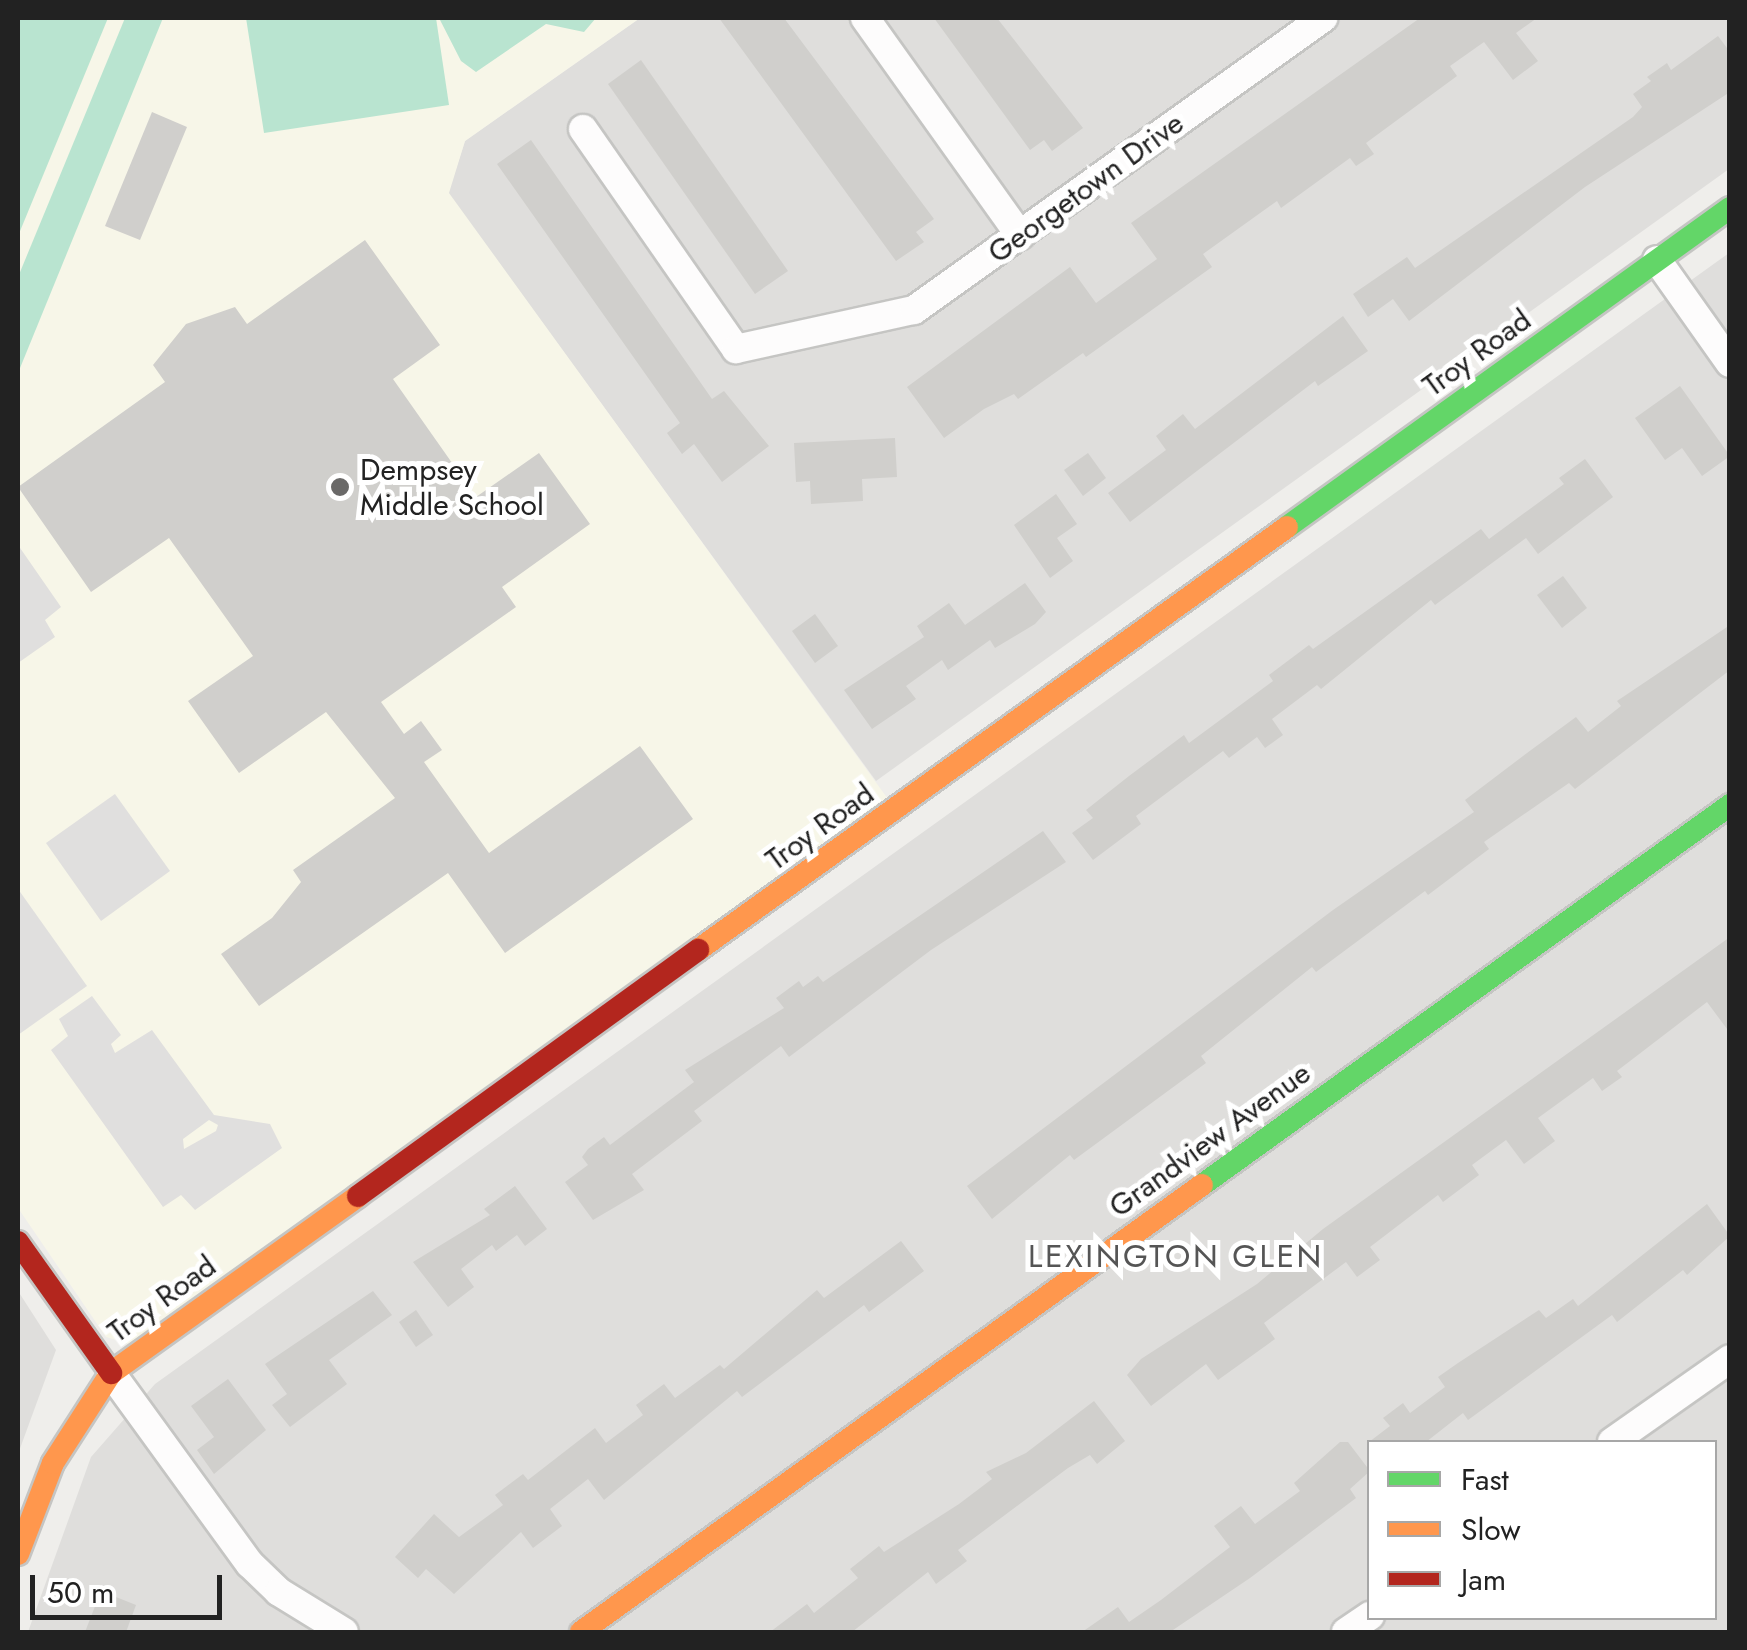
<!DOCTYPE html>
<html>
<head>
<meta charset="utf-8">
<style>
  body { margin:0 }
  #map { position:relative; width:1747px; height:1650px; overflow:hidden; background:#efeeeb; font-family:Jost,sans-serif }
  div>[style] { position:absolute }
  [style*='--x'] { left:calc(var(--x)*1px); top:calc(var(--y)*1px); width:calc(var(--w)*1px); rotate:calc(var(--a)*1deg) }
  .residential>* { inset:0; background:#dfdedc }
  .education>* { inset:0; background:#f7f6e8 }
  .pitch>* { inset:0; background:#b9e4d0 }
  .parking>* { inset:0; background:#e0dfde }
  .building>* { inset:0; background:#d0cfcc }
  .roads { filter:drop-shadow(2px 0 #c5c5c3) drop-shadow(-2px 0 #c5c5c3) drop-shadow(0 2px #c5c5c3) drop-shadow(0 -2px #c5c5c3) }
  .street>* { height:28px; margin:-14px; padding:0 14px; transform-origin:14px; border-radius:14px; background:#fdfcfc }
  .fast>* { height:22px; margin:-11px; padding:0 11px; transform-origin:11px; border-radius:11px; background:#63d668 }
  .slow>* { height:22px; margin:-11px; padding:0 11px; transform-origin:11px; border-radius:11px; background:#ff974d }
  .jam>* { height:22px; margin:-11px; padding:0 11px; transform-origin:11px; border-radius:11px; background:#b3261e }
  .dots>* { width:28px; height:28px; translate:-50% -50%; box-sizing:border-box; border:5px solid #fff; border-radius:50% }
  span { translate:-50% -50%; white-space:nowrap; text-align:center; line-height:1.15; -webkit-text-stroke:10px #fff; paint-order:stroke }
  .street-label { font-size:30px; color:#222 }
  .poi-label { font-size:30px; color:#222 }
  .left { translate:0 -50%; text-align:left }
  .neighbourhood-label { font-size:32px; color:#555; letter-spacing:2.5px }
  .frame { position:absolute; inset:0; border:20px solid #222; pointer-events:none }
  .legend { position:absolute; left:1367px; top:1440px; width:350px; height:180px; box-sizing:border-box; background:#fff; border:2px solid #a7a7a7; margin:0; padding:12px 18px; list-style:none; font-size:30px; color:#222 }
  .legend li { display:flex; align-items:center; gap:20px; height:50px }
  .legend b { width:50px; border:2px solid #a7a7a7 }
  .scale { position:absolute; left:30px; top:1575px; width:192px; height:45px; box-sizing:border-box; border:5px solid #222; border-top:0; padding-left:12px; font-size:30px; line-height:35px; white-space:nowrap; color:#222; -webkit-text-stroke:8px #fff; paint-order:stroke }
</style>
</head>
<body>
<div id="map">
  <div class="residential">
    <div style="clip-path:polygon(640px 18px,1729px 18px,1729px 169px,876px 781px,448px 193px,465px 141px)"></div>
    <div style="clip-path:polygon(evenodd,1729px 253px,1729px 1632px,28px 1632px,91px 1457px,155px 1384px,1729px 253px,1370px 1442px,1714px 1442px,1714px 1618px,1370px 1618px,1370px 1442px)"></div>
    <div style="clip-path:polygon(18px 1291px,56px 1350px,18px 1454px)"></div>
  </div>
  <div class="education">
    <div style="clip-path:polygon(18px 18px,640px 18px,465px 141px,449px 193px,893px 806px,133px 1345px,106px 1337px,18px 1208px)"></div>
  </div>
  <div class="pitch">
    <div style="clip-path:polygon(18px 18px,108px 18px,18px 236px)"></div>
    <div style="clip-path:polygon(125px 18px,163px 18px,18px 373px,18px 277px)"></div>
    <div style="clip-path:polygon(246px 18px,436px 18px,449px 105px,264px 133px)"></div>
    <div style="clip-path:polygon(439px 18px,596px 18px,584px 32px,546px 24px,476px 72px,461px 61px)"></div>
  </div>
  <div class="parking">
    <div style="clip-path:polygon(18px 545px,61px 607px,45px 620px,55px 637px,18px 663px)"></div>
    <div style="clip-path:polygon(115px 794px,170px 871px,101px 921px,46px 843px)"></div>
    <div style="clip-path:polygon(18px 889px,87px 986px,18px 1035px)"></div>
    <div style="clip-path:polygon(evenodd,92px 996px,121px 1035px,111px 1044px,115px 1053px,152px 1030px,214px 1115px,270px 1124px,282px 1148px,195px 1210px,181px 1195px,163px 1207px,51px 1050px,68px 1036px,59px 1019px,92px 996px,209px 1120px,218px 1125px,216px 1131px,184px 1149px,183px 1139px,209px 1120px)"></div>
  </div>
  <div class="building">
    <div style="clip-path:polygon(719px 18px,784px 18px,934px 219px,916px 232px,924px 242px,896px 261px)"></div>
    <div style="clip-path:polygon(934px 18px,997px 18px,1083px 128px,1052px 151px,1044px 140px,1030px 150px)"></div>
    <div style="clip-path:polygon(1420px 18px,1537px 18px,1516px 33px,1538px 61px,1513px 80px,1484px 42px,1450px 66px,1457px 76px,1366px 143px,1374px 154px,1356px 166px,1350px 158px,1281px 208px,1277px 201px,1203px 254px,1212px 267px,1086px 357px,1083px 353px,1018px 399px,1014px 394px,984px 409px,944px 438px,907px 387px,1070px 267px,1096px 303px,1157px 259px,1131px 223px)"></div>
    <div style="clip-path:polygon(1718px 36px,1730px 52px,1730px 92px,1585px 187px,1409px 321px,1393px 299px,1368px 317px,1353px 294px,1407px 257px,1415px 268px,1633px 117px,1642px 107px,1633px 94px,1651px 81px,1647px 77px,1667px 63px,1671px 70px)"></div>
    <div style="clip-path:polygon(641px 60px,788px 271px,755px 294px,608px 84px)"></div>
    <div style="clip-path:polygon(152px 112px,187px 127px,140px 240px,105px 226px)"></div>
    <div style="clip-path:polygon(531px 140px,712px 399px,724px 391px,769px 446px,722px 482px,694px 444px,682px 454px,667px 433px,680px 423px,497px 164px)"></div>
    <div style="clip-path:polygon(365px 240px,440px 345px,393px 379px,476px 497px,539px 453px,590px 524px,502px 587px,516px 607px,381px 702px,404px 734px,421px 721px,442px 750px,424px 762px,489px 853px,640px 746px,693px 819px,505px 953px,448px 873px,259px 1006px,221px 954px,272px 918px,301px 882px,293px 870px,395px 798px,326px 712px,239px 773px,188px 701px,253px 656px,169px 538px,91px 592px,18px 487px,165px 382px,153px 365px,186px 324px,235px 307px,247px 324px)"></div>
    <div style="clip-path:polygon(1343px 316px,1368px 351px,1318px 386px,1315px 381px,1130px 522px,1108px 493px,1166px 450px,1156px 436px,1183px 414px,1195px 429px)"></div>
    <div style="clip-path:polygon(1680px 386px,1730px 456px,1702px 476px,1682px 448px,1665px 460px,1635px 418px)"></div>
    <div style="clip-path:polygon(895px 438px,897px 477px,862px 479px,863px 501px,811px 504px,810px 481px,796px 482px,794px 443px)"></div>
    <div style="clip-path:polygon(1088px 453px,1106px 478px,1083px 496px,1064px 470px)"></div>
    <div style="clip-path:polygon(1585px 459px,1613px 497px,1538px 554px,1526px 538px,1435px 605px,1431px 600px,1321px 689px,1317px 685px,1272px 719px,1283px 735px,1265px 748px,1257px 737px,1229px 758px,1223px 751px,1136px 816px,1141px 824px,1093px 860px,1072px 833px,1093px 818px,1086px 810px,1129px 776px,1184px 735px,1189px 743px,1273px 681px,1269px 675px,1309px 645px,1313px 649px,1481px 529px,1489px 539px,1564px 484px,1559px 478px)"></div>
    <div style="clip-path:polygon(1056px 494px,1077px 524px,1057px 538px,1073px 561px,1050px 578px,1014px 525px)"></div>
    <div style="clip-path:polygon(1563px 576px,1587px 608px,1562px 628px,1537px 595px)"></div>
    <div style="clip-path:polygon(1025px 583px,1046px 612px,1035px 624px,995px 648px,990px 640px,948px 670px,942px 660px,906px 686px,916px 699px,872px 729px,844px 690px,924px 637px,917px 626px,949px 603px,965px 625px)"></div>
    <div style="clip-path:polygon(815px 614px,838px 646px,815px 663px,792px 631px)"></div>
    <div style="clip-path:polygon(1730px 625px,1730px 670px,1575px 789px,1569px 783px,1484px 842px,1489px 849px,1428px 895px,1425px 891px,1316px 972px,1312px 967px,1201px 1056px,1206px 1063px,1074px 1160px,1070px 1155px,992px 1219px,967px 1186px,1333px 910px,1474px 812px,1465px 800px,1527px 753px,1576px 717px,1588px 732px,1621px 706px,1617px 701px)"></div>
    <div style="clip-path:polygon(1043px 831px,1066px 862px,931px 950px,789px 1057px,781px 1046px,694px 1111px,702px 1121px,632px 1174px,644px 1190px,593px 1220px,565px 1182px,588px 1165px,582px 1157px,588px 1149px,604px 1137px,610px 1145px,694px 1082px,685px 1070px,784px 1008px,776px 998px,799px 981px,803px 987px,818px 976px,823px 982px)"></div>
    <div style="clip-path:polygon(1730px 937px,1730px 1033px,1707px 1002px,1617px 1071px,1622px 1077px,1602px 1091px,1593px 1078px,1538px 1118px,1555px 1141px,1524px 1164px,1506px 1140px,1472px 1165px,1479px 1175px,1443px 1202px,1438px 1195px,1370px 1247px,1380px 1260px,1357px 1277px,1346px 1262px,1264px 1323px,1275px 1339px,1218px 1380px,1206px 1364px,1151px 1406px,1127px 1375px,1141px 1359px,1257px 1284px,1323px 1229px)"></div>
    <div style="clip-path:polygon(515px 1186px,547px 1229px,525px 1246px,517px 1235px,496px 1251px,492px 1245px,461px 1269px,474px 1287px,448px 1307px,413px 1262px,490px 1215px,484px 1209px)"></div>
    <div style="clip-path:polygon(1707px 1204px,1730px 1236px,1687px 1275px,1683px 1270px,1617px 1322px,1612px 1315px,1468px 1420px,1463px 1413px,1426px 1442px,1369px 1442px,1390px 1426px,1383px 1418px,1403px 1403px,1410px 1413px,1445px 1387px,1438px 1377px,1458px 1363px,1539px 1310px,1546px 1318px,1573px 1299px,1578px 1306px)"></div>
    <div style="clip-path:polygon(901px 1241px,924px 1271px,869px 1312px,864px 1305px,742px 1397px,737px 1391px,604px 1500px,588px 1479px,550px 1509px,562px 1526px,533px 1548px,521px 1532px,454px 1594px,426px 1569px,418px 1578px,395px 1557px,434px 1514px,459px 1537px,503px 1505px,495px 1495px,523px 1474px,528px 1480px,595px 1428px,606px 1443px,643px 1415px,636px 1405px,664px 1384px,675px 1398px,720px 1365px,724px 1369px,817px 1290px,824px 1298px)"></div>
    <div style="clip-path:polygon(373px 1291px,392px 1315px,329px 1360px,347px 1384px,290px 1427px,272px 1405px,287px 1394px,265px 1364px)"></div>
    <div style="clip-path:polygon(416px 1310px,433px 1335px,416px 1347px,399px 1322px)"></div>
    <div style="clip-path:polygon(228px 1379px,266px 1430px,214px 1474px,197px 1450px,214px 1437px,191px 1406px)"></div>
    <div style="clip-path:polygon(1094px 1401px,1125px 1441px,1097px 1464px,1090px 1455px,1068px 1468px,958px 1550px,967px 1561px,936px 1584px,928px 1572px,852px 1632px,770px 1632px,807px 1604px,814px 1613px,858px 1578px,850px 1569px,879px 1546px,884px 1552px,959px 1504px,992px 1479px,986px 1472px,1026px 1453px)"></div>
    <div style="clip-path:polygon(1340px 1442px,1348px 1442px,1370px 1471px,1350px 1489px,1356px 1498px,1250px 1578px,1170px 1632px,1082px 1632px,1118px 1607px,1129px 1622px,1161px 1600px,1230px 1547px,1214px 1526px,1241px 1506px,1255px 1524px,1300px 1491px,1294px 1483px)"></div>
    <div style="clip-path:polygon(101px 1591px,136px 1605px,126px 1632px,85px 1632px)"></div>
  </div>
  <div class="roads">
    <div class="street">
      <div style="--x:865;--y:18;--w:267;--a:54.5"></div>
      <div style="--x:583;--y:129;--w:268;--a:55.2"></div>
      <div style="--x:736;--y:349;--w:182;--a:-12.4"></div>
      <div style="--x:914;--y:310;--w:503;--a:-35.52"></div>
      <div style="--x:1657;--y:260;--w:126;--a:54.7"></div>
      <div style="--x:111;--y:1373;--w:236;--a:54"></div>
      <div style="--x:250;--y:1564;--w:40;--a:44"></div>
      <div style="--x:279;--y:1592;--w:76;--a:31.6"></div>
      <div style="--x:1612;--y:1442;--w:144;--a:-35.1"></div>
      <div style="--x:1346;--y:1632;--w:29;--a:-34"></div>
    </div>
    <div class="fast">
      <div style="--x:1287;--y:527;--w:546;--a:-35.76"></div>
      <div style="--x:1202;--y:1185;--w:651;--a:-35.74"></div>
    </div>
    <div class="slow">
      <div style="--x:698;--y:950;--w:725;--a:-35.68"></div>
      <div style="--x:18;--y:1554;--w:97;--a:-69"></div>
      <div style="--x:53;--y:1463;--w:107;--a:-57.2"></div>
      <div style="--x:111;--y:1373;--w:304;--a:-35.6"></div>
      <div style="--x:581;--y:1632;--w:765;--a:-35.75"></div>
    </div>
    <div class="jam">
      <div style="--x:358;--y:1196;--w:420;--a:-35.9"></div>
      <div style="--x:18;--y:1242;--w:161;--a:54.6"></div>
    </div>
  </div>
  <div class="dots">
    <div style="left:340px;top:487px;background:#6a6968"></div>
  </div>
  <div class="street-label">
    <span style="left:1086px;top:188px;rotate:-36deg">Georgetown Drive</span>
    <span style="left:1477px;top:353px;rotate:-36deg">Troy Road</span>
    <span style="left:820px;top:827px;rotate:-36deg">Troy Road</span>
    <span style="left:1210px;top:1140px;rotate:-36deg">Grandview Avenue</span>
    <span style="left:162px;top:1299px;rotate:-36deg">Troy Road</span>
  </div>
  <div class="poi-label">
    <span class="left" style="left:360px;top:487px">Dempsey<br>Middle School</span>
  </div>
  <div class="neighbourhood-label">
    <span style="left:1176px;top:1256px">LEXINGTON GLEN</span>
  </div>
  <div class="frame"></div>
  <ul class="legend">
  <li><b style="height:12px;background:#63d668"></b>Fast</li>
  <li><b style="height:12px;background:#ff974d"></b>Slow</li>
  <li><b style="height:12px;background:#b3261e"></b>Jam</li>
  </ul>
  <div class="scale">50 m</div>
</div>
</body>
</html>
